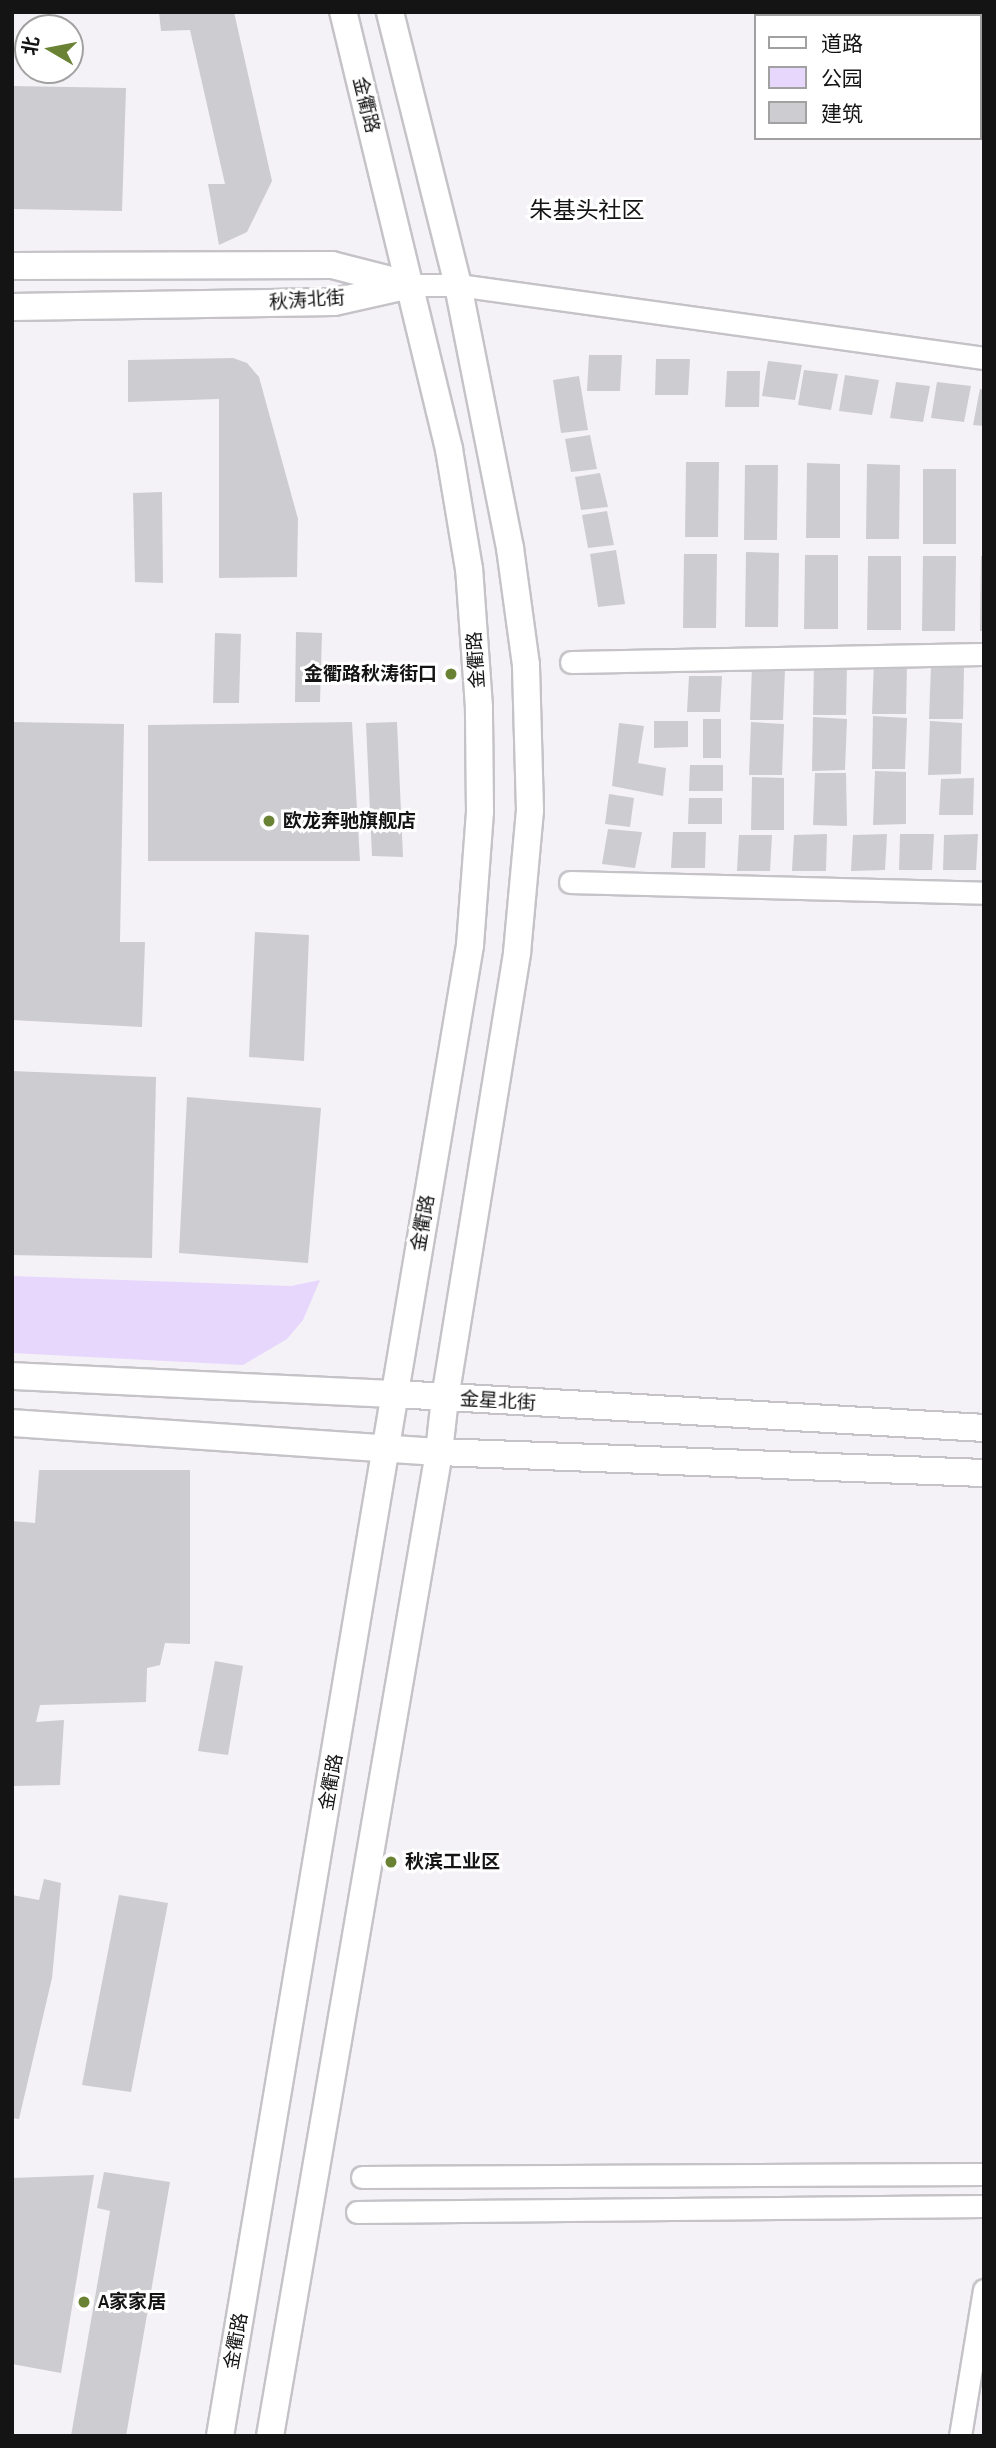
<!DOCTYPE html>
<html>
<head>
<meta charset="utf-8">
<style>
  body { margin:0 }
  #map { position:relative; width:996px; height:2448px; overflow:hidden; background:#f4f2f6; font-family:"Archivo Narrow","Noto Sans SC",sans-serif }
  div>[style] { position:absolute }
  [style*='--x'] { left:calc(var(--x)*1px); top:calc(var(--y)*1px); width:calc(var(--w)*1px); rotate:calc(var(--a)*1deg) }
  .green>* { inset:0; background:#e7d7fd }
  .building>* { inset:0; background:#cdccd0 }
  .roads { filter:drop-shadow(2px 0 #c5c3c7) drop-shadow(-2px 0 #c5c3c7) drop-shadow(0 2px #c5c3c7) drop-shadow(0 -2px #c5c3c7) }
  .minor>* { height:21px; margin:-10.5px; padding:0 10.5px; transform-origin:10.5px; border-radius:10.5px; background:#fff }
  .major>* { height:26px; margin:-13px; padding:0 13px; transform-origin:13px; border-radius:13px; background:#fff }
  .dots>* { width:19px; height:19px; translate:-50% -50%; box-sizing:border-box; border:4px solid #fff; border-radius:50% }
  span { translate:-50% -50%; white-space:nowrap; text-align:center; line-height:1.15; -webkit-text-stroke:6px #fff; paint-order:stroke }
  .street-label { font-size:19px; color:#151415 }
  .poi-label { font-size:19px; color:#151415; font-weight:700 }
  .right { translate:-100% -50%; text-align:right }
  .left { translate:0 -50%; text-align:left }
  .quarter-label { font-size:23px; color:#151415 }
  .frame { position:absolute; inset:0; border:14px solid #151415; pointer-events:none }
  .legend { position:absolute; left:754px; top:14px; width:228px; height:126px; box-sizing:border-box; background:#fff; border:2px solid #a1a1a1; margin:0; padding:9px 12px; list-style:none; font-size:21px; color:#151415 }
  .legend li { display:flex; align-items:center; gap:14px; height:35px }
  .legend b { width:35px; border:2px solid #a1a1a1 }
  .north { position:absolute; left:14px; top:14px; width:70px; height:70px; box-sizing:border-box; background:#fff; border:2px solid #a1a1a1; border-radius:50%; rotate:280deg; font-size:19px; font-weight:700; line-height:28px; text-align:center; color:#151415 }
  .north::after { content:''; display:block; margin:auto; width:24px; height:32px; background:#6a8234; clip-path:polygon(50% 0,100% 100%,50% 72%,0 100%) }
</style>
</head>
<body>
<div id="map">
  <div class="green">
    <div style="clip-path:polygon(12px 1276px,291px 1286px,320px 1280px,303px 1320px,287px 1339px,243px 1365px,12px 1353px)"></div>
  </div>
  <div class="building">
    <div style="clip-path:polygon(159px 12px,234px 12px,272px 181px,247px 232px,219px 245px,208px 184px,225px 184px,190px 30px,161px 31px)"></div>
    <div style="clip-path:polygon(12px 86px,126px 88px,122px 211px,12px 209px)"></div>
    <div style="clip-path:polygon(589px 355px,622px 355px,620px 391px,587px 391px)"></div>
    <div style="clip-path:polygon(233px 358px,247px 363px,259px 377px,298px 519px,297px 577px,219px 578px,219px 399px,128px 402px,128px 360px)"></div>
    <div style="clip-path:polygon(656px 359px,690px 359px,688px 395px,655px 395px)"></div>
    <div style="clip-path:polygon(768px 361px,802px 365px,795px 400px,762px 396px)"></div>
    <div style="clip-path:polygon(804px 370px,838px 374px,831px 410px,798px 405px)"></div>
    <div style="clip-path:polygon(727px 371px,760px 371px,759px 407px,725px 407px)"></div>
    <div style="clip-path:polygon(845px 375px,879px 380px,872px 415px,839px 411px)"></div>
    <div style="clip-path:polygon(579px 376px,588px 430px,561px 433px,553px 380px)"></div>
    <div style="clip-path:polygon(896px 382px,930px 386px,923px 422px,890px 418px)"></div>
    <div style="clip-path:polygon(937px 382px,971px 386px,964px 422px,931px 418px)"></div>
    <div style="clip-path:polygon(980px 389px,984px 390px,984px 426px,973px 425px)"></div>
    <div style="clip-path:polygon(590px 435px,597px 469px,571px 472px,565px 439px)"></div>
    <div style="clip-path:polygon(686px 462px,719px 462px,718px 537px,685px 537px)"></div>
    <div style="clip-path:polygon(807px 463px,840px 464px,840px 538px,806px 538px)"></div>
    <div style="clip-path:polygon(867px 464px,900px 465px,899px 539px,866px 539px)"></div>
    <div style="clip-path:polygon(745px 465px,778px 465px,777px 540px,744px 540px)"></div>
    <div style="clip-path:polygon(923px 469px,956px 469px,956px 544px,923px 544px)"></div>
    <div style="clip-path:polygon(600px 473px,608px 507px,581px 510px,575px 477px)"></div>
    <div style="clip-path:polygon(162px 492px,163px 583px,135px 582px,133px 493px)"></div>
    <div style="clip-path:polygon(607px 511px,614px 545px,588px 548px,582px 515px)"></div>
    <div style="clip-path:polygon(616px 550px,625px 604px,598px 607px,590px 554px)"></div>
    <div style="clip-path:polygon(746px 552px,779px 553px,778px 627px,745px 627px)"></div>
    <div style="clip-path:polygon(684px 554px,717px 554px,716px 628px,683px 628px)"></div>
    <div style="clip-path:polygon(805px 555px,838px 555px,838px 629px,804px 629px)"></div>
    <div style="clip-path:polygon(868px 556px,901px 556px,901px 630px,867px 630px)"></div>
    <div style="clip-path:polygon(923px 556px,956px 556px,955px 631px,922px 631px)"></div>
    <div style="clip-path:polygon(981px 556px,984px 556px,984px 631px,980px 631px)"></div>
    <div style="clip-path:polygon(296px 632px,322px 633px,320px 702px,295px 702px)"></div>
    <div style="clip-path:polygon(215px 633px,241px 634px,239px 703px,213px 703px)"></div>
    <div style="clip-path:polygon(874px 661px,907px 663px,906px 714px,872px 714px)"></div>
    <div style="clip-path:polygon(814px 662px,847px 664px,846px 715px,813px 715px)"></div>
    <div style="clip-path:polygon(931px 666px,964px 667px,963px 719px,929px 719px)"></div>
    <div style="clip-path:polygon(752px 667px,785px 669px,783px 720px,750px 720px)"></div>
    <div style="clip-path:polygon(689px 676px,722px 676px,720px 712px,687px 712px)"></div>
    <div style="clip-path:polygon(873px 716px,907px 718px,905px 769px,872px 769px)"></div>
    <div style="clip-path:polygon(813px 717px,847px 719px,845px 770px,812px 771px)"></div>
    <div style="clip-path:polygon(703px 719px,721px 719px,721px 758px,703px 758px)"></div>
    <div style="clip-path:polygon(654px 721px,688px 721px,688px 747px,654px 748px)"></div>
    <div style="clip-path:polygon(930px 721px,962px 723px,961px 774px,928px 775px)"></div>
    <div style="clip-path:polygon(12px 722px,124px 724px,120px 942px,145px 942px,142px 1027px,12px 1020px)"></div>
    <div style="clip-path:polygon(352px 722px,360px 861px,148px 861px,148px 725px)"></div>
    <div style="clip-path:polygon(397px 722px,403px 857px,372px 856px,366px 723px)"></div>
    <div style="clip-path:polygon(751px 722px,784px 724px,782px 775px,749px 775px)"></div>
    <div style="clip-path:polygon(619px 723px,644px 726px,638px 763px,666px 768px,663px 796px,612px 786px)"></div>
    <div style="clip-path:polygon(690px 765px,723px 765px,723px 791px,689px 791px)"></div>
    <div style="clip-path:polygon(875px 771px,906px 772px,906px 824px,873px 825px)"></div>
    <div style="clip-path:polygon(815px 773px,846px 773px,847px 826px,813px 825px)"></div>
    <div style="clip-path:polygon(752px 777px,784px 778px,784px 830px,751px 830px)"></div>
    <div style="clip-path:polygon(974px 778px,973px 815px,939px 815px,941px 779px)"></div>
    <div style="clip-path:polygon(609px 794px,634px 798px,630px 827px,605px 824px)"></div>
    <div style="clip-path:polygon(689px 798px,722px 798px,722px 824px,688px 824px)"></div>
    <div style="clip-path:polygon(608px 829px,642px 832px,635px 868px,602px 864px)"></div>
    <div style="clip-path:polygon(673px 832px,706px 832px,705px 868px,671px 868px)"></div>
    <div style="clip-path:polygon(827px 834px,826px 871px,792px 871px,794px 835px)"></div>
    <div style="clip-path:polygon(887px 834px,885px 870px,851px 871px,853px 835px)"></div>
    <div style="clip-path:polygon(900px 834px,934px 834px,932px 870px,899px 870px)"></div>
    <div style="clip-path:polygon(978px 834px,976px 870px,943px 870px,944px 835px)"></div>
    <div style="clip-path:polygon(739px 835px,772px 835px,770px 871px,737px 871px)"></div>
    <div style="clip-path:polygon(255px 932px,309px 935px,304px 1061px,249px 1057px)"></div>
    <div style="clip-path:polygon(12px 1071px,156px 1077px,152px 1258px,12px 1255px)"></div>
    <div style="clip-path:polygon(187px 1097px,321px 1108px,308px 1263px,179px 1253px)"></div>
    <div style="clip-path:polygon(39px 1470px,190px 1470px,190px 1644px,165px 1643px,160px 1665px,147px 1668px,146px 1702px,40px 1705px,36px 1722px,64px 1720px,60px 1785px,12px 1786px,12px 1521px,35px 1523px)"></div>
    <div style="clip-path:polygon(215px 1661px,243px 1666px,228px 1755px,198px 1751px)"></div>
    <div style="clip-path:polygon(44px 1879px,61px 1883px,52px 1978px,19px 2119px,12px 2118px,12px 1895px,39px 1900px)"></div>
    <div style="clip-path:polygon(119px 1895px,168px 1903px,131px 2092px,82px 2085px)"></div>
    <div style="clip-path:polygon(104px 2172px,170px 2182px,126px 2436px,71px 2436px,110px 2211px,97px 2208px)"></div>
    <div style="clip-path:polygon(94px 2175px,61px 2373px,12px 2364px,12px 2178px)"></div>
  </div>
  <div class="roads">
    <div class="minor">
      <div style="--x:947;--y:12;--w:4;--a:76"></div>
      <div style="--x:980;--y:73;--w:7;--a:56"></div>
      <div style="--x:410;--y:285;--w:48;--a:0"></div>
      <div style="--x:458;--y:285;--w:531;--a:7.9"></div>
      <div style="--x:571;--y:662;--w:413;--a:-1.1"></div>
      <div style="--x:570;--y:882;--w:414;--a:1.5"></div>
      <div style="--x:362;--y:2177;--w:622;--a:-0.28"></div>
      <div style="--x:357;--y:2212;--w:627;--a:-0.55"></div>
      <div style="--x:960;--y:2436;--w:148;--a:-80.7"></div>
    </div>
    <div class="major">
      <div style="--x:12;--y:266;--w:320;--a:-0.2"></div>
      <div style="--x:332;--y:265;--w:81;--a:14.4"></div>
      <div style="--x:12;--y:307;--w:322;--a:-0.9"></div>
      <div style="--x:334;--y:302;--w:73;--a:-12.7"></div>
      <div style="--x:12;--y:1376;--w:383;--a:2.7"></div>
      <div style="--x:395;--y:1394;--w:590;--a:3.3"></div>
      <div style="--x:12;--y:1423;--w:428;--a:3.9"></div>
      <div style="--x:439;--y:1452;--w:545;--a:2.21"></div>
      <div style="--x:220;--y:2436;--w:1512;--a:-80.48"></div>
      <div style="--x:470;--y:945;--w:134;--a:-85.7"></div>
      <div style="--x:480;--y:811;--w:104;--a:-90.6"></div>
      <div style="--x:479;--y:707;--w:138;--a:-94.1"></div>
      <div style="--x:469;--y:569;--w:122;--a:-99.5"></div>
      <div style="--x:449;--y:449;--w:450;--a:-103.6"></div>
      <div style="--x:270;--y:2436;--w:998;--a:-80.25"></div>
      <div style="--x:439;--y:1452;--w:54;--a:-83.7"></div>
      <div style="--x:445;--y:1398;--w:451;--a:-80.8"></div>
      <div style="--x:517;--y:953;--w:144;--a:-84.8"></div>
      <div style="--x:530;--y:810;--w:145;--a:-91.6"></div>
      <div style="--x:526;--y:665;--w:118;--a:-97.8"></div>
      <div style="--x:510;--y:548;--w:268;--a:-101.2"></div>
      <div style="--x:458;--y:285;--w:281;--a:-104"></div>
    </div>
  </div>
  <div class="dots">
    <div style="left:451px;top:674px;background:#6a8234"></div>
    <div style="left:269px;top:821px;background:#6a8234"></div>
    <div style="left:391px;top:1862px;background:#6a8234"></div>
    <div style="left:84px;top:2302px;background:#6a8234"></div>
  </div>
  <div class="street-label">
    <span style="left:366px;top:105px;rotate:76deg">金衢路</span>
    <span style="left:307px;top:300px;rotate:-4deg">秋涛北街</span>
    <span style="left:476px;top:660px;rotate:-94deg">金衢路</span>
    <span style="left:423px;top:1223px;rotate:-80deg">金衢路</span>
    <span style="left:498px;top:1401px;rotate:3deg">金星北街</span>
    <span style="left:331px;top:1782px;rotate:-80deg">金衢路</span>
    <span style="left:236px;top:2341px;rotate:-80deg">金衢路</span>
  </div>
  <div class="poi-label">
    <span class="right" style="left:437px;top:674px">金衢路秋涛街口</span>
    <span class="left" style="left:283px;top:821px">欧龙奔驰旗舰店</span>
    <span class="left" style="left:405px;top:1862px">秋滨工业区</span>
    <span class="left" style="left:98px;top:2302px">A家家居</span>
  </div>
  <div class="quarter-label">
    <span style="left:587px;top:210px">朱基头社区</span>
  </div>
  <div class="frame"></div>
  <ul class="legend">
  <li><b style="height:9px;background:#fff"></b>道路</li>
  <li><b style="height:19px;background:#e7d7fd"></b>公园</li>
  <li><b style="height:19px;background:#cdccd0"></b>建筑</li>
  </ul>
  <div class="north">北</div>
</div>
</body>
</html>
